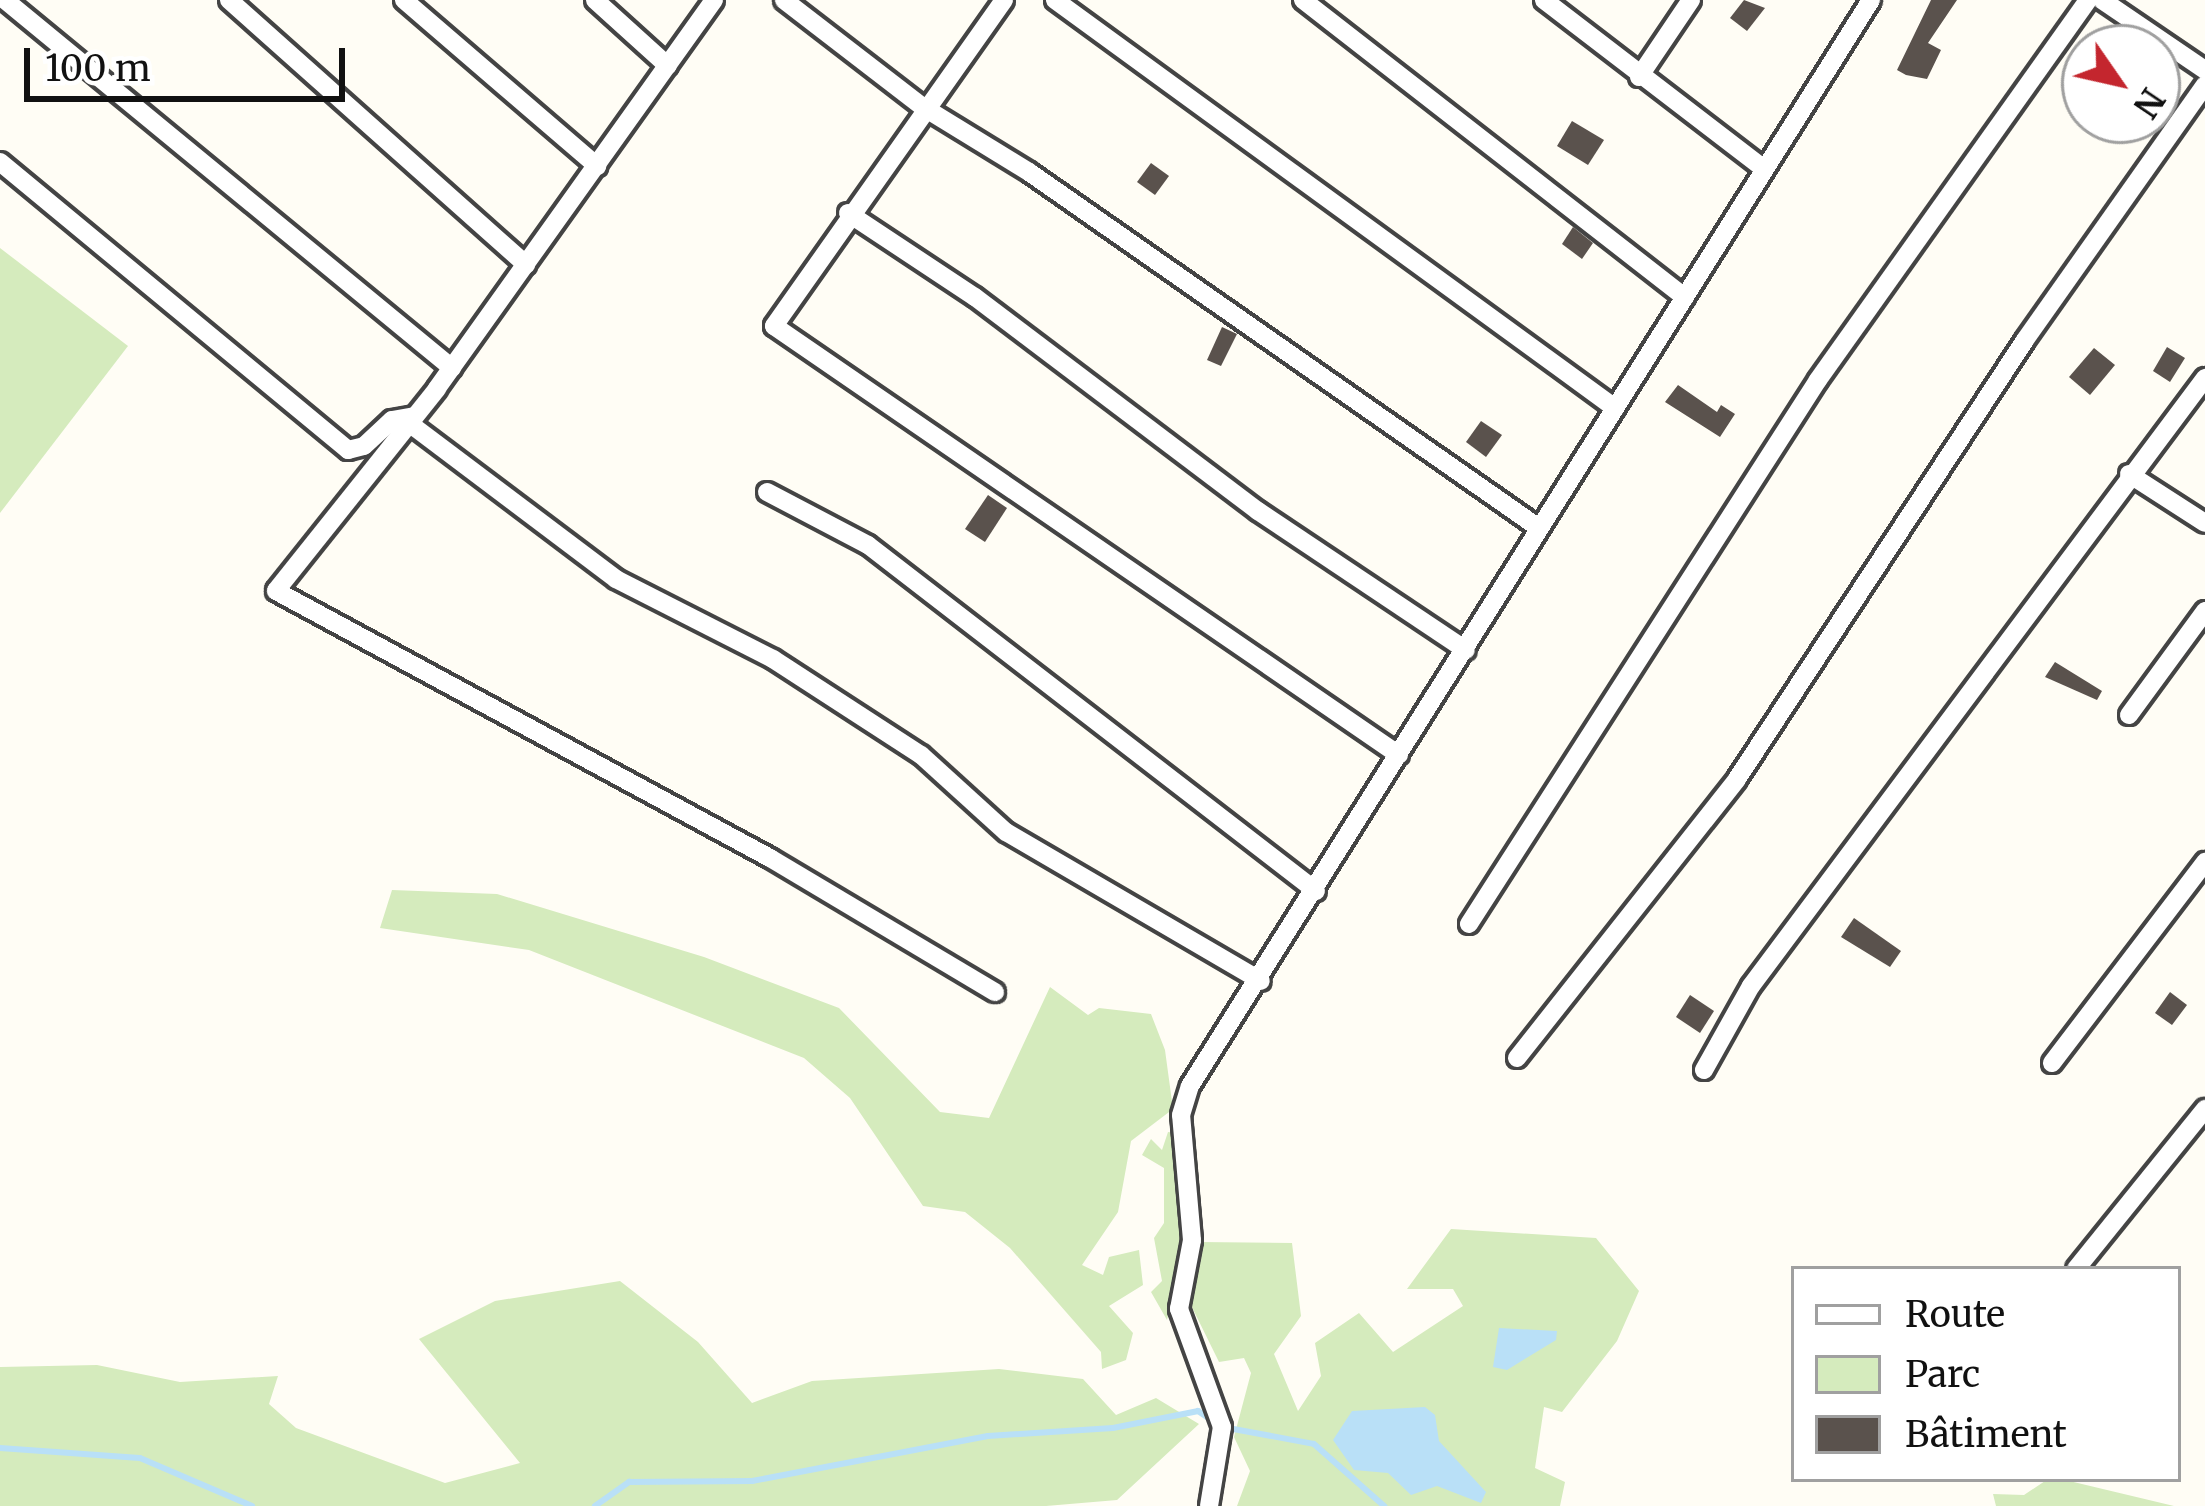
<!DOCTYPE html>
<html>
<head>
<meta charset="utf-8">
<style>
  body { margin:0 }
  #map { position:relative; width:2205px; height:1506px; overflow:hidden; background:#fffdf5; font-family:Merriweather,serif }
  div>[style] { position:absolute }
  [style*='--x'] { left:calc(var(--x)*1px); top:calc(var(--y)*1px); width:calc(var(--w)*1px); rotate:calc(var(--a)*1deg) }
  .green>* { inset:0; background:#d5ebbd }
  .water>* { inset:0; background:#b9e0f7 }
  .stream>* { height:6px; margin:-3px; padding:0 3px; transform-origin:3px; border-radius:3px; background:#b9e0f7 }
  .building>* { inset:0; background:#5a524d }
  .roads { filter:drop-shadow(3px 0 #444) drop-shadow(-3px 0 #444) drop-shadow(0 3px #444) drop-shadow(0 -3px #444) }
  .street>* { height:18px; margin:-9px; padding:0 9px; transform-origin:9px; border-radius:9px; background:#fff }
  span { translate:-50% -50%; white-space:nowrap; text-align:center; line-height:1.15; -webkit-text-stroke:12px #fff; paint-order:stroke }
  .legend { position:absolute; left:1791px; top:1266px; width:390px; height:216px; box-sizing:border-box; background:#fff; border:3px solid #a0a0a0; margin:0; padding:15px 21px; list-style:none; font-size:36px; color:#111 }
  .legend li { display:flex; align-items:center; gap:24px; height:60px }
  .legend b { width:60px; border:3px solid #a0a0a0 }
  .north { position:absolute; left:2061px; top:24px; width:120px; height:120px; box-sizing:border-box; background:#fff; border:3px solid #a0a0a0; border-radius:50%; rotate:124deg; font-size:33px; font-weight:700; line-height:48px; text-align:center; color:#111 }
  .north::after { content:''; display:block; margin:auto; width:42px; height:54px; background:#c4262e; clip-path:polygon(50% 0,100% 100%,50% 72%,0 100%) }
  .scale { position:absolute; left:24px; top:48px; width:321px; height:54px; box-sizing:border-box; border:6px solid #111; border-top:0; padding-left:15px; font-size:36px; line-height:42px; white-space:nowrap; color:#111; -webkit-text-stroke:9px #fff; paint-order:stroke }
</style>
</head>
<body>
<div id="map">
  <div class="green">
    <div style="clip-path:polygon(0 248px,128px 346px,0 513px)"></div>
    <div style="clip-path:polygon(392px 890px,497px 894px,704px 957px,839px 1008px,940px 1112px,989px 1118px,1050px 987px,1088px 1015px,1099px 1008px,1151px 1014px,1165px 1050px,1173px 1109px,1131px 1141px,1118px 1212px,1082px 1265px,1103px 1275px,1109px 1257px,1139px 1250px,1143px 1285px,1109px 1306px,1133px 1333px,1126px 1360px,1102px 1369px,1101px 1352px,1010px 1248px,965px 1212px,923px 1206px,850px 1098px,804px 1058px,529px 950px,380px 928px)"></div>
    <div style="clip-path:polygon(1168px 1132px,1175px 1133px,1186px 1240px,1167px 1320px,1151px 1292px,1162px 1281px,1154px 1238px,1164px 1223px,1164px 1168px,1142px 1155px,1151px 1139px,1162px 1150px)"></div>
    <div style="clip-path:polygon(1451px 1229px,1596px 1238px,1639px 1291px,1617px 1341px,1562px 1412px,1544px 1407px,1535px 1468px,1565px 1482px,1560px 1506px,1237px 1506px,1250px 1471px,1234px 1437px,1251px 1373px,1244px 1358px,1219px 1362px,1185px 1293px,1199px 1242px,1292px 1243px,1301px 1316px,1274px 1354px,1298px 1411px,1321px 1376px,1315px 1343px,1359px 1313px,1393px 1352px,1463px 1306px,1453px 1289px,1407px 1289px)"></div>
    <div style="clip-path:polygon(620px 1281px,698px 1342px,752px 1403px,812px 1381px,999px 1369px,1083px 1379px,1116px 1415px,1156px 1398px,1199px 1424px,1117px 1500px,1046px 1506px,0 1506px,0 1367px,97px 1365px,180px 1382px,278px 1376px,269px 1404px,296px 1428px,445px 1483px,520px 1463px,419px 1339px,495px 1301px)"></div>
    <div style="clip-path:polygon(2048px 1479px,2061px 1479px,2174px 1506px,1996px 1506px,1993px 1494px,2024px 1495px)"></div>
  </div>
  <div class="water">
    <div style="clip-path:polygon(1499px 1328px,1557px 1331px,1556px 1340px,1507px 1370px,1493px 1367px)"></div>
    <div style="clip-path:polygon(1425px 1407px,1435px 1415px,1439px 1441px,1486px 1492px,1481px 1503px,1437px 1486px,1411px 1495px,1388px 1473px,1354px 1470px,1333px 1440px,1352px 1411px)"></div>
  </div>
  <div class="stream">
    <div style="--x:1228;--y:1428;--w:87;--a:10.5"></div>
    <div style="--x:1314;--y:1444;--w:94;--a:41.5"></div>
    <div style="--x:0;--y:1448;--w:140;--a:4.1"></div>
    <div style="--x:140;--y:1458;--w:122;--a:23.2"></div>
    <div style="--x:595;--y:1506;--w:42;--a:-35.2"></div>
    <div style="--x:629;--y:1482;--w:123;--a:-0.5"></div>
    <div style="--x:752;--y:1481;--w:240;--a:-10.8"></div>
    <div style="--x:988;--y:1436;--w:125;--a:-3.7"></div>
    <div style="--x:1113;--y:1428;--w:87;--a:-11.3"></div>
    <div style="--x:1198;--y:1411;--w:22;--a:34"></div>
  </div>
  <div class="building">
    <div style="clip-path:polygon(1744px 0,1765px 8px,1747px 31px,1730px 18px)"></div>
    <div style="clip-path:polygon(1931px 0,1957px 0,1928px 43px,1941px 50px,1927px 79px,1906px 75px,1897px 70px)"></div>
    <div style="clip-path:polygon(1572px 121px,1604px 140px,1588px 165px,1557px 146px)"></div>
    <div style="clip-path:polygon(1151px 163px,1169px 176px,1155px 195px,1137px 182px)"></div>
    <div style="clip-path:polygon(1573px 227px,1593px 243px,1582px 259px,1562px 244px)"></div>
    <div style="clip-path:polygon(1222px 327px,1237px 334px,1221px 366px,1207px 360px)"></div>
    <div style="clip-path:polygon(2167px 347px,2185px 358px,2170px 382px,2153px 371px)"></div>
    <div style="clip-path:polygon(2094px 348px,2115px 365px,2090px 395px,2069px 377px)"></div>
    <div style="clip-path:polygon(1678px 385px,1717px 412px,1721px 405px,1735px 414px,1720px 437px,1665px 402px)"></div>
    <div style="clip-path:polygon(1481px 421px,1502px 435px,1486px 457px,1466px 442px)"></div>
    <div style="clip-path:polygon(988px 495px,1007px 508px,985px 542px,965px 529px)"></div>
    <div style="clip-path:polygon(2055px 662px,2102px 691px,2097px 700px,2045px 677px)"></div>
    <div style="clip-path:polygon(1854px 918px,1901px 951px,1890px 967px,1841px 937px)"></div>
    <div style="clip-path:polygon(2170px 992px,2187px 1005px,2172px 1025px,2155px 1013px)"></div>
    <div style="clip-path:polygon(1690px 995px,1714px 1011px,1700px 1033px,1676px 1017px)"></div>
  </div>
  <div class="roads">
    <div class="street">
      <div style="--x:5;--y:0;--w:579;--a:39.46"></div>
      <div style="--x:229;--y:0;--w:398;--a:41.7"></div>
      <div style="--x:404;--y:0;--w:255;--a:40.7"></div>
      <div style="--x:595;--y:0;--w:98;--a:42.1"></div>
      <div style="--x:714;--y:0;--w:478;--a:125.5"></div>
      <div style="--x:437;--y:389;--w:258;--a:128.6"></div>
      <div style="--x:276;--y:591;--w:562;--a:28.39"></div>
      <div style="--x:770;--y:858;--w:262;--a:30.8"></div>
      <div style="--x:784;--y:0;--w:175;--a:37.6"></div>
      <div style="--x:923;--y:107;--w:124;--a:31.5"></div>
      <div style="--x:1029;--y:172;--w:622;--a:34.92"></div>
      <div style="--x:1004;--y:0;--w:399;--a:125.2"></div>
      <div style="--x:774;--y:326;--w:758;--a:34.47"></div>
      <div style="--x:1055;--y:0;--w:693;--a:36.08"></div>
      <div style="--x:1303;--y:0;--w:484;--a:37.9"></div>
      <div style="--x:1544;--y:0;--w:277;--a:37.5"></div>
      <div style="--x:2102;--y:0;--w:125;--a:34.2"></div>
      <div style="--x:1639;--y:77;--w:93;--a:-56"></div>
      <div style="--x:0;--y:162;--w:452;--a:39.6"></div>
      <div style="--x:348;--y:450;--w:16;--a:-14"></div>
      <div style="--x:364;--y:446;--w:38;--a:-43"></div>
      <div style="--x:392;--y:420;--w:23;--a:-10"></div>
      <div style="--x:848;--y:213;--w:152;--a:33.5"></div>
      <div style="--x:975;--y:297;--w:355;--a:37.1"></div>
      <div style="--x:1258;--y:511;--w:250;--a:33.8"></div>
      <div style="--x:409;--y:423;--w:259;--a:37"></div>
      <div style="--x:616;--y:579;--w:176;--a:27"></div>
      <div style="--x:773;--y:659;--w:176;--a:33"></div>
      <div style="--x:921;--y:755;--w:115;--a:42.2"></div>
      <div style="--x:1006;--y:832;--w:295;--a:30.3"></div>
      <div style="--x:2129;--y:474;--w:90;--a:32.8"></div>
      <div style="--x:767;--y:492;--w:114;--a:27.7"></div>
      <div style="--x:868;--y:545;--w:566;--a:37.68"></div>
      <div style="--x:2129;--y:715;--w:129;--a:-53.8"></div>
      <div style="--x:1469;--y:924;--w:646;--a:-57.32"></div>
      <div style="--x:1818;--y:380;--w:466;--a:-54.6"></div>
      <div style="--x:1517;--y:1058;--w:355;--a:-51.7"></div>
      <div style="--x:1737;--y:779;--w:525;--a:-56.73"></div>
      <div style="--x:2025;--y:340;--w:312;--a:-54.8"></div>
      <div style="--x:2052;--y:1063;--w:253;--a:-52.7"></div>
      <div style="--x:1704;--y:1070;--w:96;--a:-60.8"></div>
      <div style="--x:1751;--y:986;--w:759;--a:-53.25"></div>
      <div style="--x:2076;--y:1269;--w:206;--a:-51.1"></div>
      <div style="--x:1209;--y:1506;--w:80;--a:-80.7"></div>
      <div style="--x:1222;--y:1427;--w:126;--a:-110"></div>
      <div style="--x:1179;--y:1309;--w:70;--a:-79.3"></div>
      <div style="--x:1192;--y:1240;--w:125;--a:-95"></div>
      <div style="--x:1181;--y:1115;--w:30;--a:-73"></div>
      <div style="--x:1190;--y:1086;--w:1282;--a:-57.91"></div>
    </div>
  </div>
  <ul class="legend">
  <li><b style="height:15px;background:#fff"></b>Route</li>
  <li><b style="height:33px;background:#d5ebbd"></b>Parc</li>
  <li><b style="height:33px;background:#5a524d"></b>Bâtiment</li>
  </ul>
  <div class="north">N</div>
  <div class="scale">100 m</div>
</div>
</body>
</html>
